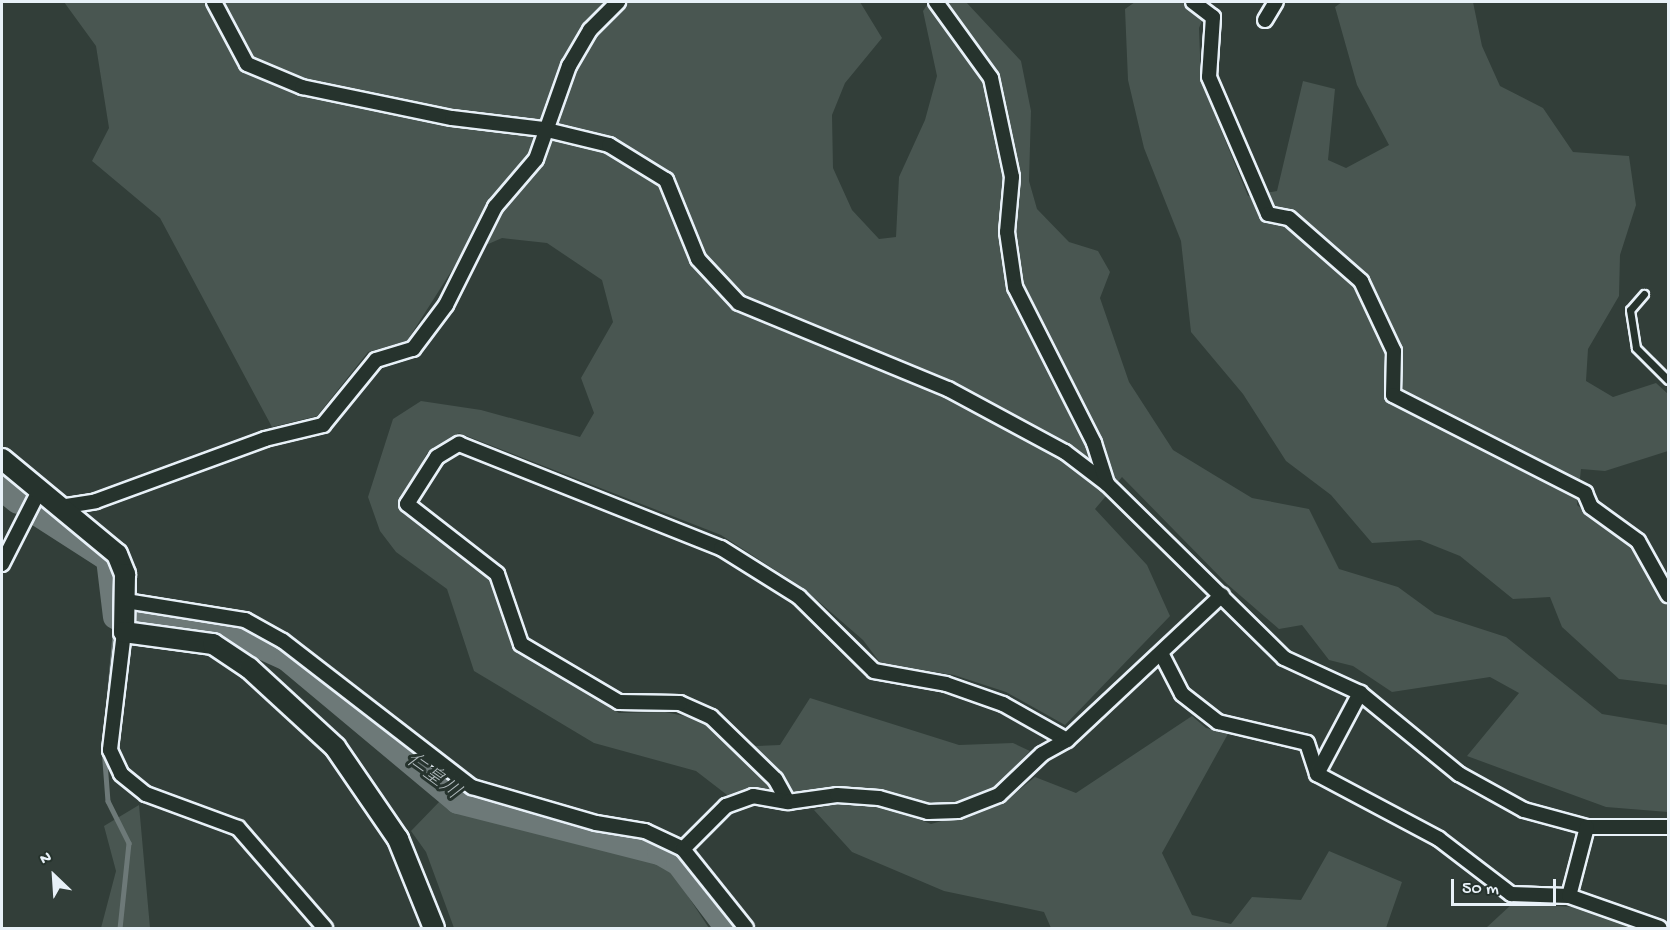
<!DOCTYPE html>
<html>
<head>
<meta charset="utf-8">
<style>
  body { margin:0 }
  #map { position:relative; width:1670px; height:930px; overflow:hidden; background:#323e39; font-family:"Gochi Hand","Klee One",sans-serif }
  div>[style] { position:absolute }
  [style*='--x'] { left:calc(var(--x)*1px); top:calc(var(--y)*1px); width:calc(var(--w)*1px); rotate:calc(var(--a)*1deg) }
  .green>* { inset:0; background:#495651 }
  .stream>* { height:4.5px; margin:-2.25px; padding:0 2.25px; transform-origin:2.25px; border-radius:2.25px; background:#6d7978 }
  .river>* { height:26px; margin:-13px; padding:0 13px; transform-origin:13px; border-radius:13px; background:#6d7978 }
  .roads { filter:drop-shadow(2px 0 #e8f1f8) drop-shadow(-2px 0 #e8f1f8) drop-shadow(0 2px #e8f1f8) drop-shadow(0 -2px #e8f1f8) }
  .lane>* { height:7px; margin:-3.5px; padding:0 3.5px; transform-origin:3.5px; border-radius:3.5px; background:#26332d }
  .street>* { height:14px; margin:-7px; padding:0 7px; transform-origin:7px; border-radius:7px; background:#26332d }
  .secondary>* { height:20px; margin:-10px; padding:0 10px; transform-origin:10px; border-radius:10px; background:#26332d }
  span { translate:-50% -50%; white-space:nowrap; text-align:center; line-height:1.15; -webkit-text-stroke:6px #26332d; paint-order:stroke }
  .water-label { font-size:21px; color:#b1bbbe; font-style:italic }
  .frame { position:absolute; inset:0; border:3px solid #e8f1f8; pointer-events:none }
  .north { position:absolute; left:24px; top:846px; width:60px; height:60px; -webkit-text-stroke:4px #26332d; paint-order:stroke; rotate:335deg; font-size:16px; font-weight:700; line-height:24px; text-align:center; color:#e8f1f8 }
  .north::after { content:''; display:block; margin:auto; width:21px; height:27px; background:#e8f1f8; clip-path:polygon(50% 0,100% 100%,50% 72%,0 100%) }
  .scale { position:absolute; left:1451px; top:879px; width:105px; height:27px; box-sizing:border-box; border:3px solid #e8f1f8; border-top:0; padding-left:8px; font-size:18px; line-height:21px; white-space:nowrap; color:#e8f1f8; -webkit-text-stroke:4px #26332d; paint-order:stroke }
</style>
</head>
<body>
<div id="map">
  <div class="green">
    <div style="clip-path:polygon(64px 2px,860px 2px,882px 38px,845px 83px,832px 115px,833px 168px,852px 210px,879px 239px,896px 237px,899px 177px,925px 120px,937px 76px,923px 11px,929px 2px,966px 2px,1021px 61px,1031px 111px,1029px 181px,1037px 209px,1069px 242px,1098px 251px,1110px 272px,1100px 298px,1129px 382px,1173px 450px,1252px 498px,1309px 509px,1339px 569px,1398px 587px,1435px 614px,1506px 637px,1602px 714px,1668px 725px,1668px 812px,1606px 807px,1467px 756px,1519px 693px,1490px 677px,1392px 692px,1353px 666px,1329px 660px,1302px 625px,1279px 629px,1227px 584px,1122px 477px,1095px 509px,1147px 565px,1170px 616px,1065px 725px,1006px 692px,954px 675px,881px 664px,863px 640px,803px 588px,721px 535px,459px 433px,427px 453px,399px 508px,490px 580px,512px 646px,619px 713px,665px 712px,699px 719px,756px 746px,780px 745px,810px 698px,959px 745px,1013px 743px,1030px 751px,996px 787px,955px 803px,926px 803px,880px 790px,837px 787px,793px 794px,752px 787px,731px 798px,696px 771px,594px 743px,474px 671px,447px 589px,396px 552px,380px 531px,368px 497px,393px 419px,421px 401px,481px 410px,580px 437px,594px 413px,581px 378px,613px 322px,602px 280px,547px 243px,502px 238px,461px 256px,407px 341px,368px 352px,317px 416px,272px 427px,160px 218px,92px 161px,109px 128px,96px 46px)"></div>
    <div style="clip-path:polygon(1135px 2px,1209px 3px,1199px 28px,1201px 81px,1248px 196px,1277px 191px,1303px 81px,1335px 89px,1328px 160px,1346px 168px,1389px 145px,1357px 85px,1335px 7px,1342px 2px,1473px 2px,1482px 46px,1500px 86px,1543px 108px,1573px 152px,1629px 156px,1636px 205px,1620px 255px,1619px 296px,1588px 349px,1586px 381px,1613px 397px,1656px 383px,1668px 394px,1668px 451px,1605px 471px,1581px 469px,1577px 505px,1630px 547px,1668px 604px,1668px 685px,1619px 679px,1562px 627px,1550px 597px,1513px 599px,1460px 556px,1420px 540px,1372px 543px,1331px 495px,1286px 461px,1243px 394px,1191px 332px,1181px 241px,1144px 148px,1128px 80px,1125px 9px)"></div>
    <div style="clip-path:polygon(1192px 716px,1206px 728px,1229px 732px,1162px 853px,1192px 915px,1231px 924px,1252px 897px,1301px 900px,1329px 851px,1402px 882px,1386px 928px,1051px 928px,1044px 912px,944px 891px,852px 852px,814px 810px,834px 803px,879px 804px,931px 824px,1002px 804px,1035px 777px,1076px 793px)"></div>
    <div style="clip-path:polygon(440px 801px,666px 863px,709px 928px,454px 928px,426px 852px,411px 831px)"></div>
    <div style="clip-path:polygon(139px 805px,150px 928px,101px 928px,116px 871px,104px 826px)"></div>
    <div style="clip-path:polygon(1512px 904px,1575px 907px,1634px 928px,1486px 928px)"></div>
  </div>
  <div class="stream">
    <div style="--x:106;--y:728;--w:99;--a:-84.8"></div>
    <div style="--x:104;--y:748;--w:53;--a:85.7"></div>
    <div style="--x:108;--y:801;--w:47;--a:63.4"></div>
    <div style="--x:129;--y:843;--w:85;--a:96"></div>
  </div>
  <div class="river">
    <div style="--x:2;--y:488;--w:21;--a:39"></div>
    <div style="--x:36;--y:512;--w:87;--a:32.8"></div>
    <div style="--x:109;--y:559;--w:58;--a:83.1"></div>
    <div style="--x:136;--y:617;--w:91;--a:8.2"></div>
    <div style="--x:226;--y:630;--w:67;--a:24.7"></div>
    <div style="--x:287;--y:658;--w:223;--a:39.9"></div>
    <div style="--x:458;--y:801;--w:208;--a:14.2"></div>
    <div style="--x:660;--y:852;--w:22;--a:30"></div>
    <div style="--x:679;--y:863;--w:81;--a:53"></div>
  </div>
  <div class="roads">
    <div class="lane">
      <div style="--x:1644;--y:294;--w:21;--a:131"></div>
      <div style="--x:1630;--y:310;--w:38;--a:81"></div>
      <div style="--x:1636;--y:348;--w:45;--a:45"></div>
    </div>
    <div class="street">
      <div style="--x:214;--y:2;--w:70;--a:62"></div>
      <div style="--x:247;--y:64;--w:60;--a:22.7"></div>
      <div style="--x:302;--y:87;--w:153;--a:11.7"></div>
      <div style="--x:452;--y:118;--w:92;--a:6.9"></div>
      <div style="--x:543;--y:129;--w:68;--a:13.6"></div>
      <div style="--x:609;--y:145;--w:67;--a:31.6"></div>
      <div style="--x:666;--y:180;--w:85;--a:67.9"></div>
      <div style="--x:698;--y:259;--w:60;--a:47"></div>
      <div style="--x:739;--y:303;--w:226;--a:22.4"></div>
      <div style="--x:948;--y:389;--w:133;--a:28.3"></div>
      <div style="--x:1065;--y:452;--w:53;--a:37.3"></div>
      <div style="--x:1107;--y:484;--w:248;--a:44.5"></div>
      <div style="--x:1284;--y:658;--w:84;--a:24.7"></div>
      <div style="--x:1360;--y:693;--w:128;--a:39.3"></div>
      <div style="--x:1459;--y:774;--w:74;--a:29"></div>
      <div style="--x:1524;--y:810;--w:65;--a:15.1"></div>
      <div style="--x:1587;--y:827;--w:81;--a:0"></div>
      <div style="--x:936;--y:2;--w:94;--a:54.1"></div>
      <div style="--x:991;--y:78;--w:101;--a:78"></div>
      <div style="--x:1012;--y:177;--w:55;--a:95.2"></div>
      <div style="--x:1007;--y:232;--w:56;--a:81.7"></div>
      <div style="--x:1015;--y:287;--w:175;--a:63.1"></div>
      <div style="--x:1094;--y:443;--w:43;--a:72.4"></div>
      <div style="--x:1193;--y:2;--w:25;--a:37"></div>
      <div style="--x:1213;--y:17;--w:60;--a:93.8"></div>
      <div style="--x:1209;--y:77;--w:149;--a:66.7"></div>
      <div style="--x:1268;--y:214;--w:21;--a:11"></div>
      <div style="--x:1289;--y:218;--w:96;--a:41.2"></div>
      <div style="--x:1361;--y:281;--w:77;--a:64.8"></div>
      <div style="--x:1394;--y:351;--w:44;--a:91.3"></div>
      <div style="--x:1393;--y:395;--w:216;--a:27"></div>
      <div style="--x:1585;--y:493;--w:15;--a:67"></div>
      <div style="--x:1591;--y:507;--w:58;--a:35.9"></div>
      <div style="--x:1638;--y:541;--w:62;--a:60.9"></div>
      <div style="--x:1265;--y:20;--w:21;--a:-59"></div>
      <div style="--x:60;--y:507;--w:36;--a:-9"></div>
      <div style="--x:96;--y:501;--w:180;--a:-20.1"></div>
      <div style="--x:265;--y:439;--w:60;--a:-13.6"></div>
      <div style="--x:323;--y:425;--w:84;--a:-50.8"></div>
      <div style="--x:376;--y:360;--w:39;--a:-17"></div>
      <div style="--x:413;--y:349;--w:55;--a:-53.1"></div>
      <div style="--x:446;--y:305;--w:110;--a:-63.4"></div>
      <div style="--x:495;--y:207;--w:63;--a:-49.5"></div>
      <div style="--x:536;--y:159;--w:99;--a:-70.5"></div>
      <div style="--x:569;--y:66;--w:42;--a:-59.7"></div>
      <div style="--x:590;--y:30;--w:40;--a:-45"></div>
      <div style="--x:2;--y:564;--w:82;--a:-63.1"></div>
      <div style="--x:126;--y:601;--w:121;--a:9.1"></div>
      <div style="--x:245;--y:620;--w:43;--a:28.9"></div>
      <div style="--x:283;--y:641;--w:239;--a:37.7"></div>
      <div style="--x:472;--y:787;--w:129;--a:16.2"></div>
      <div style="--x:596;--y:823;--w:50;--a:9.3"></div>
      <div style="--x:645;--y:831;--w:42;--a:25.3"></div>
      <div style="--x:683;--y:849;--w:101;--a:51.4"></div>
      <div style="--x:124;--y:632;--w:119;--a:96.8"></div>
      <div style="--x:110;--y:750;--w:26;--a:65"></div>
      <div style="--x:121;--y:774;--w:32;--a:39"></div>
      <div style="--x:146;--y:794;--w:98;--a:20.3"></div>
      <div style="--x:238;--y:828;--w:133;--a:49"></div>
      <div style="--x:1162;--y:655;--w:44;--a:62.9"></div>
      <div style="--x:1182;--y:694;--w:46;--a:37.9"></div>
      <div style="--x:1218;--y:722;--w:91;--a:13.3"></div>
      <div style="--x:1307;--y:743;--w:33;--a:72"></div>
      <div style="--x:1317;--y:774;--w:138;--a:28"></div>
      <div style="--x:1439;--y:839;--w:91;--a:37.4"></div>
      <div style="--x:1511;--y:894;--w:58;--a:2"></div>
      <div style="--x:1317;--y:774;--w:92;--a:-62"></div>
      <div style="--x:788;--y:802;--w:26;--a:-119"></div>
      <div style="--x:775;--y:779;--w:89;--a:-135.9"></div>
      <div style="--x:711;--y:717;--w:34;--a:-156"></div>
      <div style="--x:680;--y:703;--w:61;--a:-179.1"></div>
      <div style="--x:619;--y:702;--w:114;--a:-149.4"></div>
      <div style="--x:521;--y:644;--w:74;--a:-108.9"></div>
      <div style="--x:497;--y:574;--w:114;--a:-142.1"></div>
      <div style="--x:407;--y:504;--w:56;--a:-57.4"></div>
      <div style="--x:437;--y:457;--w:26;--a:-31"></div>
      <div style="--x:459;--y:444;--w:282;--a:21.7"></div>
      <div style="--x:721;--y:548;--w:92;--a:32.1"></div>
      <div style="--x:799;--y:597;--w:105;--a:44.6"></div>
      <div style="--x:874;--y:671;--w:73;--a:10.2"></div>
      <div style="--x:946;--y:684;--w:60;--a:19.3"></div>
      <div style="--x:1003;--y:704;--w:73;--a:29.4"></div>
      <div style="--x:1587;--y:827;--w:71;--a:104.6"></div>
      <div style="--x:1569;--y:896;--w:96;--a:19.4"></div>
      <div style="--x:683;--y:849;--w:61;--a:-45"></div>
      <div style="--x:726;--y:806;--w:29;--a:-20"></div>
      <div style="--x:753;--y:796;--w:36;--a:10"></div>
      <div style="--x:788;--y:802;--w:49;--a:-8.1"></div>
      <div style="--x:837;--y:795;--w:42;--a:4.1"></div>
      <div style="--x:879;--y:798;--w:51;--a:15.9"></div>
      <div style="--x:928;--y:812;--w:30;--a:-2"></div>
      <div style="--x:958;--y:811;--w:44;--a:-21.3"></div>
      <div style="--x:999;--y:795;--w:59;--a:-43.6"></div>
      <div style="--x:1042;--y:754;--w:29;--a:-29"></div>
      <div style="--x:1067;--y:740;--w:212;--a:-43.1"></div>
    </div>
    <div class="secondary">
      <div style="--x:2;--y:459;--w:149;--a:39.6"></div>
      <div style="--x:117;--y:554;--w:22;--a:68"></div>
      <div style="--x:125;--y:574;--w:58;--a:91"></div>
      <div style="--x:124;--y:632;--w:90;--a:7.7"></div>
      <div style="--x:213;--y:644;--w:43;--a:33.7"></div>
      <div style="--x:249;--y:668;--w:117;--a:42.6"></div>
      <div style="--x:335;--y:747;--w:112;--a:55.6"></div>
      <div style="--x:398;--y:839;--w:96;--a:68"></div>
    </div>
  </div>
  <div class="water-label">
    <span style="left:432px;top:778px;rotate:38deg">仁皇川</span>
  </div>
  <div class="frame"></div>
  <div class="north">N</div>
  <div class="scale">50 m</div>
</div>
</body>
</html>
